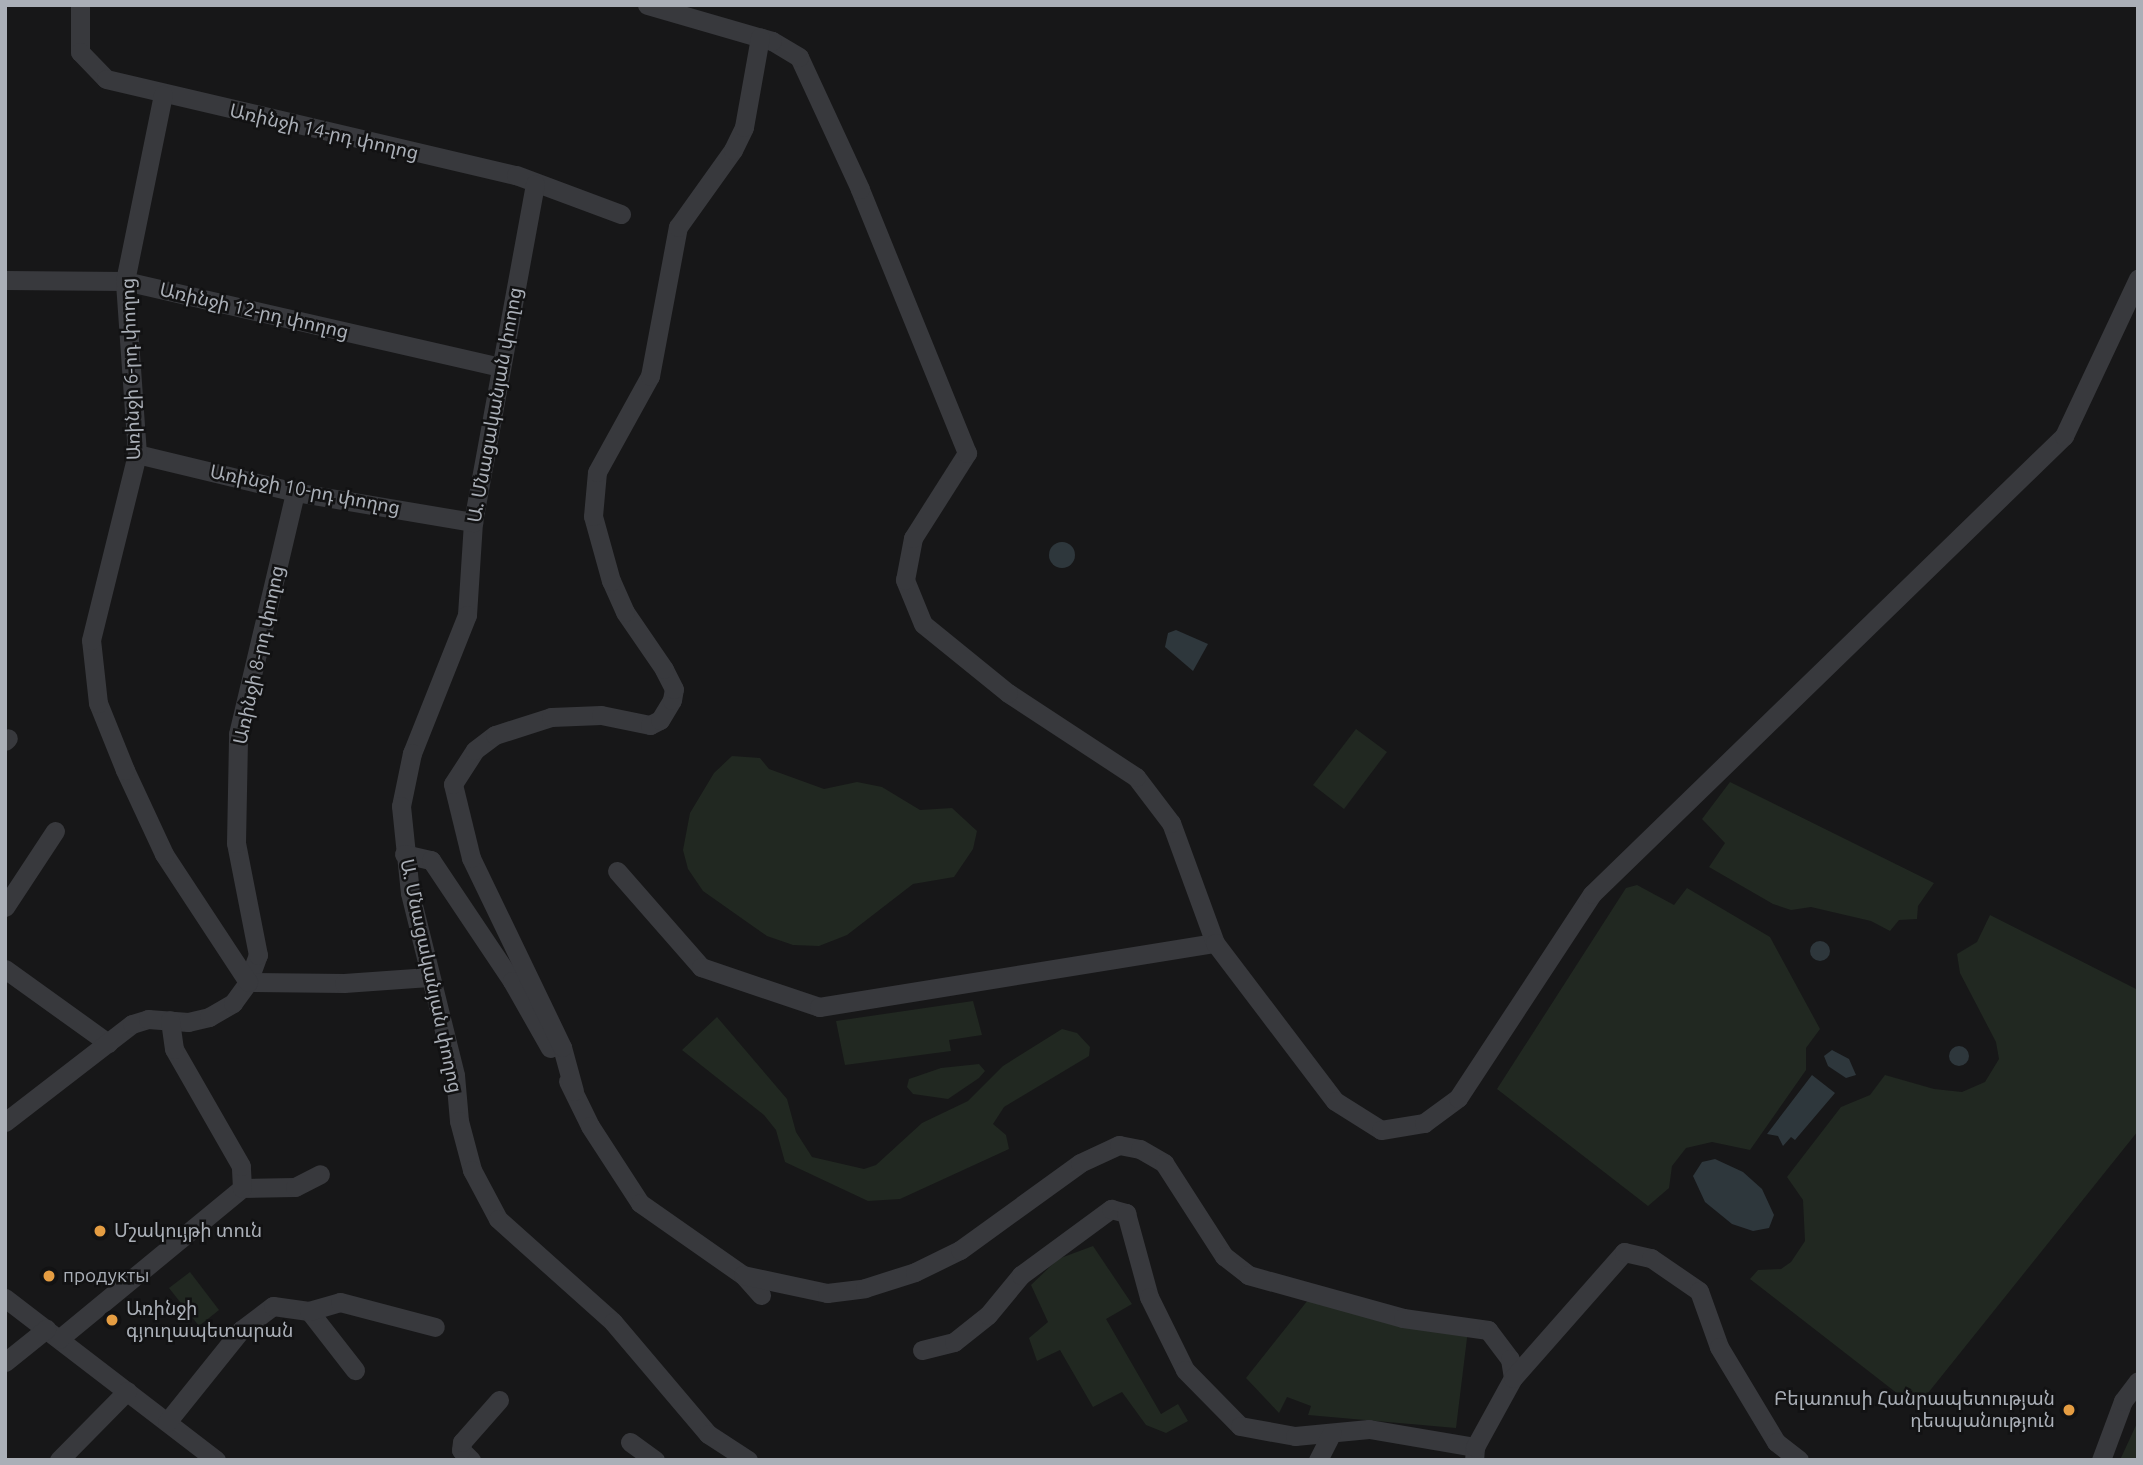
<!DOCTYPE html>
<html>
<head>
<meta charset="utf-8">
<style>
  body { margin:0 }
  #map { position:relative; width:2143px; height:1465px; overflow:hidden; background:#171718; font-family:Ubuntu,"Noto Sans Armenian",sans-serif }
  div>[style] { position:absolute }
  [style*='--x'] { left:calc(var(--x)*1px); top:calc(var(--y)*1px); width:calc(var(--w)*1px); rotate:calc(var(--a)*1deg) }
  .green>* { inset:0; background:#212821 }
  .water>* { inset:0; background:#2e373c }
  .round { border-radius:50% }
  .minor>* { height:19px; margin:-9.5px; padding:0 9.5px; transform-origin:9.5px; border-radius:9.5px; background:#38393d }
  .dots>* { width:19px; height:19px; translate:-50% -50%; box-sizing:border-box; border:4px solid #121213; border-radius:50% }
  span { translate:-50% -50%; white-space:nowrap; text-align:center; line-height:1.15; -webkit-text-stroke:5px #121213; paint-order:stroke }
  .street-label { font-size:19px; color:#aaafb7 }
  .poi-label { font-size:19px; color:#aaafb7 }
  .left { translate:0 -50%; text-align:left }
  .right { translate:-100% -50%; text-align:right }
  .frame { position:absolute; inset:0; border:7px solid #aaafb7; pointer-events:none }
</style>
</head>
<body>
<div id="map">
  <div class="green">
    <div style="clip-path:polygon(1356px 729px,1387px 752px,1344px 809px,1313px 785px)"></div>
    <div style="clip-path:polygon(732px 756px,760px 758px,769px 769px,824px 789px,857px 782px,882px 787px,920px 810px,952px 808px,977px 831px,973px 849px,954px 877px,913px 884px,847px 935px,819px 946px,793px 945px,767px 936px,703px 891px,688px 869px,683px 850px,690px 813px,714px 773px)"></div>
    <div style="clip-path:polygon(1730px 782px,1934px 883px,1918px 906px,1917px 919px,1899px 920px,1890px 931px,1871px 921px,1811px 907px,1791px 910px,1773px 904px,1709px 867px,1725px 843px,1702px 819px)"></div>
    <div style="clip-path:polygon(1637px 885px,1674px 905px,1687px 888px,1770px 937px,1820px 1029px,1806px 1048px,1806px 1070px,1750px 1150px,1712px 1142px,1686px 1148px,1672px 1166px,1669px 1188px,1648px 1206px,1497px 1089px,1626px 888px)"></div>
    <div style="clip-path:polygon(1990px 915px,2138px 990px,2138px 1131px,1916px 1408px,1750px 1279px,1758px 1270px,1781px 1269px,1791px 1262px,1805px 1241px,1803px 1200px,1787px 1177px,1841px 1107px,1870px 1095px,1885px 1075px,1934px 1089px,1962px 1092px,1985px 1082px,1999px 1059px,1996px 1042px,1960px 973px,1957px 954px,1977px 942px)"></div>
    <div style="clip-path:polygon(973px 1001px,982px 1035px,949px 1040px,951px 1051px,845px 1065px,836px 1021px)"></div>
    <div style="clip-path:polygon(717px 1017px,787px 1099px,796px 1132px,812px 1157px,864px 1169px,876px 1165px,922px 1123px,968px 1101px,1003px 1066px,1062px 1029px,1077px 1033px,1090px 1047px,1089px 1056px,1004px 1107px,993px 1124px,1006px 1135px,1009px 1149px,900px 1199px,868px 1201px,785px 1162px,776px 1130px,764px 1115px,682px 1050px)"></div>
    <div style="clip-path:polygon(979px 1064px,985px 1071px,979px 1078px,948px 1099px,913px 1094px,907px 1087px,909px 1079px,941px 1068px)"></div>
    <div style="clip-path:polygon(1093px 1246px,1132px 1304px,1106px 1319px,1161px 1414px,1178px 1404px,1188px 1421px,1166px 1433px,1146px 1425px,1122px 1392px,1093px 1407px,1060px 1350px,1037px 1361px,1029px 1338px,1048px 1322px,1031px 1285px,1058px 1259px)"></div>
    <div style="clip-path:polygon(190px 1272px,219px 1310px,199px 1326px,169px 1288px)"></div>
    <div style="clip-path:polygon(1308px 1300px,1468px 1330px,1456px 1428px,1308px 1415px,1311px 1406px,1287px 1397px,1279px 1413px,1246px 1378px)"></div>
    <div style="clip-path:polygon(2138px 1421px,2138px 1460px,2120px 1460px)"></div>
  </div>
  <div class="water">
    <div class="round" style="left:1049px;top:542px;width:26px;height:26px"></div>
    <div style="clip-path:polygon(1176px 630px,1208px 644px,1193px 671px,1165px 647px,1168px 633px)"></div>
    <div class="round" style="left:1810px;top:941px;width:20px;height:20px"></div>
    <div class="round" style="left:1949px;top:1046px;width:20px;height:20px"></div>
    <div style="clip-path:polygon(1832px 1050px,1849px 1059px,1856px 1075px,1846px 1078px,1828px 1066px,1824px 1056px)"></div>
    <div style="clip-path:polygon(1812px 1075px,1835px 1093px,1795px 1140px,1791px 1137px,1783px 1146px,1778px 1136px,1767px 1134px)"></div>
    <div style="clip-path:polygon(1715px 1159px,1743px 1172px,1762px 1189px,1774px 1215px,1769px 1228px,1753px 1231px,1732px 1224px,1705px 1202px,1693px 1176px,1702px 1162px)"></div>
  </div>
  <div class="minor">
    <div style="--x:80;--y:5;--w:47;--a:90"></div>
    <div style="--x:80;--y:52;--w:37;--a:46"></div>
    <div style="--x:106;--y:79;--w:421;--a:13.2"></div>
    <div style="--x:516;--y:175;--w:112;--a:20.4"></div>
    <div style="--x:535;--y:184;--w:344;--a:100.4"></div>
    <div style="--x:473;--y:522;--w:93;--a:93.7"></div>
    <div style="--x:467;--y:615;--w:149;--a:111.7"></div>
    <div style="--x:412;--y:753;--w:54;--a:101.7"></div>
    <div style="--x:401;--y:806;--w:87;--a:84.1"></div>
    <div style="--x:410;--y:893;--w:187;--a:76.1"></div>
    <div style="--x:455;--y:1075;--w:46;--a:85"></div>
    <div style="--x:459;--y:1121;--w:51;--a:75.1"></div>
    <div style="--x:472;--y:1170;--w:55;--a:62"></div>
    <div style="--x:498;--y:1219;--w:154;--a:41.8"></div>
    <div style="--x:613;--y:1322;--w:147;--a:49.7"></div>
    <div style="--x:708;--y:1434;--w:48;--a:33"></div>
    <div style="--x:5;--y:280;--w:120;--a:0.5"></div>
    <div style="--x:125;--y:281;--w:385;--a:12.9"></div>
    <div style="--x:137;--y:454;--w:163;--a:13.5"></div>
    <div style="--x:295;--y:492;--w:181;--a:9.6"></div>
    <div style="--x:5;--y:741;--w:4;--a:-45"></div>
    <div style="--x:404;--y:854;--w:28;--a:13"></div>
    <div style="--x:431;--y:860;--w:146;--a:56.2"></div>
    <div style="--x:512;--y:981;--w:77;--a:60.4"></div>
    <div style="--x:617;--y:871;--w:128;--a:48.8"></div>
    <div style="--x:701;--y:967;--w:125;--a:18.7"></div>
    <div style="--x:819;--y:1007;--w:401;--a:-9.2"></div>
    <div style="--x:1215;--y:943;--w:128;--a:-110.1"></div>
    <div style="--x:1171;--y:823;--w:58;--a:-127.3"></div>
    <div style="--x:1136;--y:777;--w:153;--a:-146.7"></div>
    <div style="--x:1008;--y:693;--w:109;--a:-140.9"></div>
    <div style="--x:923;--y:624;--w:48;--a:-112.2"></div>
    <div style="--x:905;--y:580;--w:43;--a:-79.2"></div>
    <div style="--x:913;--y:538;--w:101;--a:-57.6"></div>
    <div style="--x:967;--y:453;--w:285;--a:-112.1"></div>
    <div style="--x:860;--y:189;--w:145;--a:-114.8"></div>
    <div style="--x:799;--y:57;--w:31;--a:-149"></div>
    <div style="--x:772;--y:41;--w:130;--a:-163.9"></div>
    <div style="--x:5;--y:907;--w:91;--a:-56.7"></div>
    <div style="--x:1215;--y:943;--w:198;--a:52.8"></div>
    <div style="--x:1335;--y:1101;--w:54;--a:32.2"></div>
    <div style="--x:1381;--y:1130;--w:44;--a:-9.2"></div>
    <div style="--x:1424;--y:1123;--w:42;--a:-36.3"></div>
    <div style="--x:1458;--y:1098;--w:244;--a:-56.7"></div>
    <div style="--x:1592;--y:894;--w:658;--a:-44.14"></div>
    <div style="--x:2064;--y:436;--w:174;--a:-64.8"></div>
    <div style="--x:5;--y:969;--w:127;--a:35.7"></div>
    <div style="--x:248;--y:982;--w:29;--a:-70"></div>
    <div style="--x:258;--y:955;--w:114;--a:-101.1"></div>
    <div style="--x:236;--y:843;--w:109;--a:-88.9"></div>
    <div style="--x:238;--y:734;--w:249;--a:-76.7"></div>
    <div style="--x:248;--y:982;--w:96;--a:0.6"></div>
    <div style="--x:344;--y:983;--w:85;--a:-4"></div>
    <div style="--x:568;--y:1081;--w:50;--a:63.9"></div>
    <div style="--x:590;--y:1126;--w:92;--a:57"></div>
    <div style="--x:640;--y:1203;--w:126;--a:35"></div>
    <div style="--x:743;--y:1275;--w:27;--a:48"></div>
    <div style="--x:574;--y:1091;--w:46;--a:-105.3"></div>
    <div style="--x:562;--y:1047;--w:210;--a:-115.7"></div>
    <div style="--x:471;--y:858;--w:76;--a:-103.7"></div>
    <div style="--x:453;--y:784;--w:40;--a:-57.1"></div>
    <div style="--x:475;--y:750;--w:25;--a:-37"></div>
    <div style="--x:495;--y:735;--w:59;--a:-17.8"></div>
    <div style="--x:551;--y:717;--w:50;--a:-2.3"></div>
    <div style="--x:601;--y:715;--w:50;--a:11.5"></div>
    <div style="--x:650;--y:725;--w:11;--a:-27"></div>
    <div style="--x:660;--y:720;--w:23;--a:-59"></div>
    <div style="--x:672;--y:700;--w:11;--a:-80"></div>
    <div style="--x:674;--y:689;--w:22;--a:-117"></div>
    <div style="--x:664;--y:669;--w:69;--a:-124.4"></div>
    <div style="--x:625;--y:612;--w:34;--a:-114"></div>
    <div style="--x:611;--y:581;--w:67;--a:-105.5"></div>
    <div style="--x:593;--y:516;--w:44;--a:-84.8"></div>
    <div style="--x:597;--y:472;--w:110;--a:-61.1"></div>
    <div style="--x:650;--y:376;--w:152;--a:-79.4"></div>
    <div style="--x:678;--y:227;--w:95;--a:-54.5"></div>
    <div style="--x:733;--y:150;--w:25;--a:-64"></div>
    <div style="--x:744;--y:127;--w:91;--a:-79.9"></div>
    <div style="--x:5;--y:1122;--w:160;--a:-37.7"></div>
    <div style="--x:132;--y:1024;--w:17;--a:-17"></div>
    <div style="--x:148;--y:1019;--w:40;--a:4.3"></div>
    <div style="--x:188;--y:1022;--w:22;--a:-13"></div>
    <div style="--x:209;--y:1017;--w:28;--a:-30"></div>
    <div style="--x:233;--y:1003;--w:26;--a:-54"></div>
    <div style="--x:248;--y:982;--w:153;--a:-123.3"></div>
    <div style="--x:164;--y:854;--w:93;--a:-114.9"></div>
    <div style="--x:125;--y:770;--w:72;--a:-111.9"></div>
    <div style="--x:98;--y:703;--w:63;--a:-96.3"></div>
    <div style="--x:91;--y:640;--w:192;--a:-76.1"></div>
    <div style="--x:137;--y:454;--w:173;--a:-94"></div>
    <div style="--x:125;--y:281;--w:190;--a:-78.5"></div>
    <div style="--x:242;--y:1188;--w:53;--a:-1.1"></div>
    <div style="--x:295;--y:1187;--w:28;--a:-27"></div>
    <div style="--x:743;--y:1275;--w:86;--a:12.1"></div>
    <div style="--x:827;--y:1293;--w:38;--a:-7"></div>
    <div style="--x:865;--y:1288;--w:52;--a:-17.7"></div>
    <div style="--x:915;--y:1272;--w:50;--a:-26.1"></div>
    <div style="--x:960;--y:1250;--w:148;--a:-35.9"></div>
    <div style="--x:1080;--y:1163;--w:43;--a:-24.8"></div>
    <div style="--x:1119;--y:1145;--w:21;--a:11"></div>
    <div style="--x:1140;--y:1149;--w:28;--a:30"></div>
    <div style="--x:1164;--y:1163;--w:111;--a:57.2"></div>
    <div style="--x:1224;--y:1256;--w:31;--a:38"></div>
    <div style="--x:1248;--y:1275;--w:161;--a:15.5"></div>
    <div style="--x:1403;--y:1318;--w:86;--a:8"></div>
    <div style="--x:1488;--y:1330;--w:36;--a:53"></div>
    <div style="--x:1510;--y:1359;--w:19;--a:81"></div>
    <div style="--x:5;--y:1298;--w:266;--a:37.5"></div>
    <div style="--x:309;--y:1311;--w:75;--a:52.1"></div>
    <div style="--x:59;--y:1339;--w:237;--a:-39.5"></div>
    <div style="--x:242;--y:1188;--w:22;--a:-93"></div>
    <div style="--x:241;--y:1166;--w:135;--a:-119.8"></div>
    <div style="--x:174;--y:1049;--w:29;--a:-98"></div>
    <div style="--x:922;--y:1350;--w:33;--a:-14"></div>
    <div style="--x:954;--y:1342;--w:43;--a:-38.5"></div>
    <div style="--x:988;--y:1315;--w:52;--a:-50.5"></div>
    <div style="--x:1021;--y:1275;--w:112;--a:-36.3"></div>
    <div style="--x:1111;--y:1209;--w:16;--a:15"></div>
    <div style="--x:1126;--y:1213;--w:87;--a:74.7"></div>
    <div style="--x:1149;--y:1297;--w:81;--a:63.7"></div>
    <div style="--x:1185;--y:1370;--w:78;--a:45.5"></div>
    <div style="--x:1240;--y:1426;--w:56;--a:10.3"></div>
    <div style="--x:1295;--y:1436;--w:74;--a:-5.4"></div>
    <div style="--x:1369;--y:1429;--w:108;--a:9.6"></div>
    <div style="--x:1475;--y:1447;--w:13;--a:94"></div>
    <div style="--x:5;--y:1362;--w:53;--a:-38.8"></div>
    <div style="--x:167;--y:1422;--w:118;--a:-51.2"></div>
    <div style="--x:241;--y:1330;--w:40;--a:-37"></div>
    <div style="--x:273;--y:1306;--w:36;--a:8"></div>
    <div style="--x:309;--y:1311;--w:32;--a:-16"></div>
    <div style="--x:340;--y:1302;--w:98;--a:14.7"></div>
    <div style="--x:630;--y:1442;--w:31;--a:36"></div>
    <div style="--x:1475;--y:1447;--w:79;--a:-61.2"></div>
    <div style="--x:1513;--y:1378;--w:168;--a:-48.6"></div>
    <div style="--x:1624;--y:1252;--w:28;--a:13"></div>
    <div style="--x:1651;--y:1258;--w:58;--a:34.5"></div>
    <div style="--x:1699;--y:1291;--w:59;--a:70.3"></div>
    <div style="--x:1719;--y:1347;--w:111;--a:59"></div>
    <div style="--x:1776;--y:1442;--w:29;--a:38"></div>
    <div style="--x:59;--y:1460;--w:97;--a:-45.4"></div>
    <div style="--x:471;--y:1460;--w:14;--a:-135"></div>
    <div style="--x:461;--y:1450;--w:8;--a:-83"></div>
    <div style="--x:462;--y:1442;--w:56;--a:-48.6"></div>
    <div style="--x:1318;--y:1460;--w:30;--a:-63"></div>
    <div style="--x:2101;--y:1460;--w:63;--a:-69.6"></div>
    <div style="--x:2123;--y:1401;--w:25;--a:-53"></div>
  </div>
  <div class="dots">
    <div style="left:100px;top:1231px;background:#e59d42"></div>
    <div style="left:49px;top:1276px;background:#e59d42"></div>
    <div style="left:112px;top:1320px;background:#e59d42"></div>
    <div style="left:2069px;top:1410px;background:#e59d42"></div>
  </div>
  <div class="street-label">
    <span style="left:324px;top:132px;rotate:13deg">Առինջի 14-րդ փողոց</span>
    <span style="left:254px;top:311px;rotate:13deg">Առինջի 12-րդ փողոց</span>
    <span style="left:131px;top:369px;rotate:-92deg">Առինջի 6-րդ փողոց</span>
    <span style="left:495px;top:405px;rotate:-80deg">Ա. Մնացականյան փողոց</span>
    <span style="left:305px;top:490px;rotate:11deg">Առինջի 10-րդ փողոց</span>
    <span style="left:259px;top:655px;rotate:-78deg">Առինջի 8-րդ փողոց</span>
    <span style="left:431px;top:976px;rotate:78deg">Ա. Մնացականյան փողոց</span>
  </div>
  <div class="poi-label">
    <span class="left" style="left:114px;top:1231px">Մշակույթի տուն</span>
    <span class="left" style="left:63px;top:1276px">продукты</span>
    <span class="left" style="left:126px;top:1320px">Առինջի<br>գյուղապետարան</span>
    <span class="right" style="left:2055px;top:1410px">Բելառուսի Հանրապետության<br>դեսպանություն</span>
  </div>
  <div class="frame"></div>
</div>
</body>
</html>
